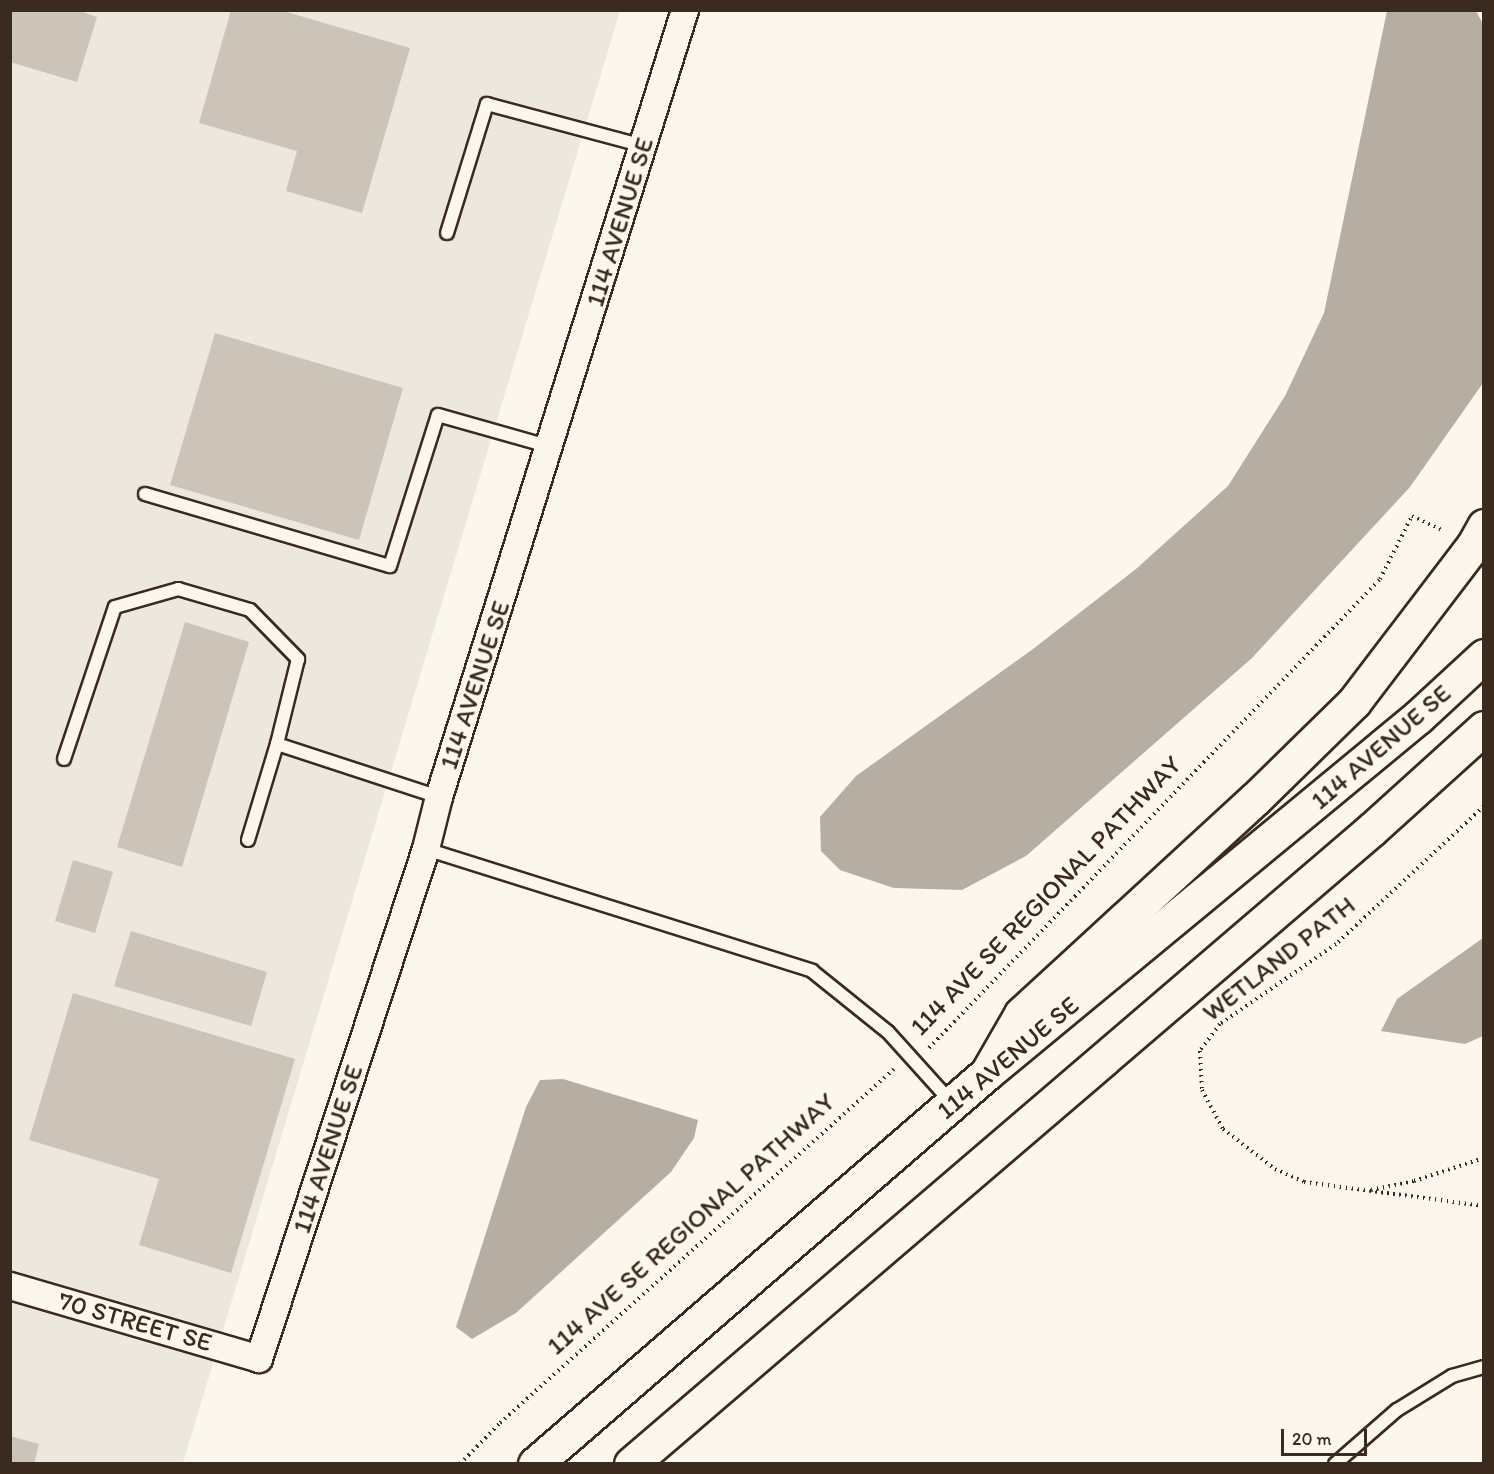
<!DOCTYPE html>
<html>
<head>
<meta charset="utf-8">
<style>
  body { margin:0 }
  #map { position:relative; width:1494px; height:1474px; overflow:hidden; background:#fbf7ec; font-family:Itim,sans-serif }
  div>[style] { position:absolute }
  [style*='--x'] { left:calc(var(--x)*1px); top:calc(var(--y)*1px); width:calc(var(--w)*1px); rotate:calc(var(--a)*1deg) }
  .built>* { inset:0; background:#ede8dd }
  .water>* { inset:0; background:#b6aea2 }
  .building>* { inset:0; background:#ccc4b9 }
  .path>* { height:4px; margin-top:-2px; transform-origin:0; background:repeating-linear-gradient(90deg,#3b2a1e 0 1.5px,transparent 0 6px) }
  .roads { filter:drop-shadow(2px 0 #3b2a1e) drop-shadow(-2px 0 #3b2a1e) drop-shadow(0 2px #3b2a1e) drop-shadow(0 -2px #3b2a1e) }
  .lane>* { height:12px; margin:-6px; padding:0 6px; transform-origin:6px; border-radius:6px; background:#fbf7ec }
  .street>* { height:26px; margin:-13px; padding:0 13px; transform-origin:13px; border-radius:13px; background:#fbf7ec }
  .secondary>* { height:33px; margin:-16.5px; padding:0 16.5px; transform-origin:16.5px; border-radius:16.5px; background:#fbf7ec }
  .highway>* { height:33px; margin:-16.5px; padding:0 16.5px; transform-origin:16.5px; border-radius:16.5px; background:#fbf7ec }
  span { translate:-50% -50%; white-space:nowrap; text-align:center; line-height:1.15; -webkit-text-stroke:4.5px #fbf7ec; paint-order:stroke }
  .street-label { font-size:26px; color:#3b2a1e }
  .frame { position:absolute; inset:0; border:12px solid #3b2a1e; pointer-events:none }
  .scale { position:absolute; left:1281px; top:1429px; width:86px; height:27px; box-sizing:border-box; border:3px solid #3b2a1e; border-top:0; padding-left:8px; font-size:18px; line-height:21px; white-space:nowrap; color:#3b2a1e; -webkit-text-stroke:4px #fbf7ec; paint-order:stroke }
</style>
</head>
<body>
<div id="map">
  <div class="built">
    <div style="clip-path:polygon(10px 11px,620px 11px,183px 1463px,11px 1463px)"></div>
  </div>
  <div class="water">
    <div style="clip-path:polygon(1387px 11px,1476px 11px,1483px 24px,1483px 383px,1410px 487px,1252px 658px,1026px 856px,962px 890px,894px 888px,840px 870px,821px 851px,820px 817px,856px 776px,1033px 649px,1136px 569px,1228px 486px,1285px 396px,1324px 313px)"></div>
    <div style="clip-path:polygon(1483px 938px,1483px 1036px,1465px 1044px,1381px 1031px,1397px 999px)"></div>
    <div style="clip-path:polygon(563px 1079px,698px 1120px,694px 1138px,671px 1172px,516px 1313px,472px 1339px,456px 1327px,526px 1107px,540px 1080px)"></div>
  </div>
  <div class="building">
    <div style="clip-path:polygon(10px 10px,77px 10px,97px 17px,77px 82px,10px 62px)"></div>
    <div style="clip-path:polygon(231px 10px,280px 10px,410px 48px,362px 213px,286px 191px,297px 151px,199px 123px)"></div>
    <div style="clip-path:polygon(215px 333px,403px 388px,359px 540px,170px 485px)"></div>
    <div style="clip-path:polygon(185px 622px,249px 642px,182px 867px,117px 847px)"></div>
    <div style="clip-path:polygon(73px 860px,113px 872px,95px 933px,55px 921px)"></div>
    <div style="clip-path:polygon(131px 931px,267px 972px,251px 1026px,114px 986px)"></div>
    <div style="clip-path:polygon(73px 993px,295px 1059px,231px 1273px,139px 1245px,159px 1179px,29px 1140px)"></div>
    <div style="clip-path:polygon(10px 1436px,39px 1444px,34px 1464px,10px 1464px)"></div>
  </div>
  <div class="path">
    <div style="--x:1484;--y:806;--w:202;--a:137"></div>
    <div style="--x:1336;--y:944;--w:141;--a:145.4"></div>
    <div style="--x:1220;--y:1024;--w:34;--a:127"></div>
    <div style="--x:1200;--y:1051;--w:39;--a:87"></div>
    <div style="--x:1202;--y:1090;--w:44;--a:61.7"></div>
    <div style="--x:1223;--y:1129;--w:66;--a:37.6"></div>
    <div style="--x:1275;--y:1169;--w:32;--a:24"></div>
    <div style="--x:1304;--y:1182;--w:182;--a:7.6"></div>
    <div style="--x:929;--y:1048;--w:651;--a:-46.12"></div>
    <div style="--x:1380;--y:579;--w:71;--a:-63.1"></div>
    <div style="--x:1412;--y:516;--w:35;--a:25"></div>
    <div style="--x:1371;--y:1190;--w:44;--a:-11.8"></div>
    <div style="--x:1414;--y:1181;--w:74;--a:-18.2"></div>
    <div style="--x:460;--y:1464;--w:57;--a:-45.7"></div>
    <div style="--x:500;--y:1423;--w:530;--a:-41.94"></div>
  </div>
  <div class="roads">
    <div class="lane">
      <div style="--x:447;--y:233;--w:135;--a:-72.8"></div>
      <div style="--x:487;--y:104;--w:163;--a:15"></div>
      <div style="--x:145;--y:494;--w:255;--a:16.4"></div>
      <div style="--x:390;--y:566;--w:158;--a:-72.4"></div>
      <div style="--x:438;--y:415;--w:117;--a:15.8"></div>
      <div style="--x:64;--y:759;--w:160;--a:-71.5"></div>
      <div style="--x:115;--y:607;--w:66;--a:-15.9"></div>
      <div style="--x:178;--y:589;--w:75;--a:16.3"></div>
      <div style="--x:250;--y:610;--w:69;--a:45.6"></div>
      <div style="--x:298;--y:659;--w:88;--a:103.9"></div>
      <div style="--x:248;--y:840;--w:100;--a:-73.2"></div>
      <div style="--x:277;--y:744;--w:170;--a:18.1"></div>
      <div style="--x:426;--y:849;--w:405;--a:17.5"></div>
      <div style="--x:812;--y:971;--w:97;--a:38.8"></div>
      <div style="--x:888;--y:1032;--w:96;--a:48"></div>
      <div style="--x:1335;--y:1464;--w:82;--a:-41.1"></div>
      <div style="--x:1397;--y:1410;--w:65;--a:-31.7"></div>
      <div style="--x:1452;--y:1376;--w:33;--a:-16"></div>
    </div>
    <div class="street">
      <div style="--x:10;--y:1286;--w:259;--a:16.3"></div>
      <div style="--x:259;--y:1359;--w:537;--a:-71.87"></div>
      <div style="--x:426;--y:849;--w:54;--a:-76"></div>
      <div style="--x:439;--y:797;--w:825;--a:-72.64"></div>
    </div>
    <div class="secondary">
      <div style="--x:535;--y:1464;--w:598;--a:-40.86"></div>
      <div style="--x:987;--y:1073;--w:559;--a:-39.56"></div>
      <div style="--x:1418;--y:717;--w:90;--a:-42.7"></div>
      <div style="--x:631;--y:1464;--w:974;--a:-40.59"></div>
      <div style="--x:1371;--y:830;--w:152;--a:-42.1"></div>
    </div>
    <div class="highway">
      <div style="--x:987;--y:1073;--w:68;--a:-60"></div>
      <div style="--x:1021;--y:1014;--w:318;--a:-42.6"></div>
      <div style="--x:1255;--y:799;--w:139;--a:-44.4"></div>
      <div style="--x:1354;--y:702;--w:196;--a:-52.7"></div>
      <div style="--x:1473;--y:546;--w:23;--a:-61"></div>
    </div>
  </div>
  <div class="street-label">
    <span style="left:620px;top:222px;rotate:-73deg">114 AVENUE SE</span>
    <span style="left:475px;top:685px;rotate:-72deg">114 AVENUE SE</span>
    <span style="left:1381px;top:747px;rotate:-41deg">114 AVENUE SE</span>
    <span style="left:1046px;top:896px;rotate:-46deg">114 AVE SE REGIONAL PATHWAY</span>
    <span style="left:1279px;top:959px;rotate:-38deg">WETLAND PATH</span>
    <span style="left:1008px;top:1058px;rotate:-40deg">114 AVENUE SE</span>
    <span style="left:328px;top:1149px;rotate:-72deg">114 AVENUE SE</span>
    <span style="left:691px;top:1224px;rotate:-42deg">114 AVE SE REGIONAL PATHWAY</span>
    <span style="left:135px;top:1322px;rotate:16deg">70 STREET SE</span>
  </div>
  <div class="frame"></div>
  <div class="scale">20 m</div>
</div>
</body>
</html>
